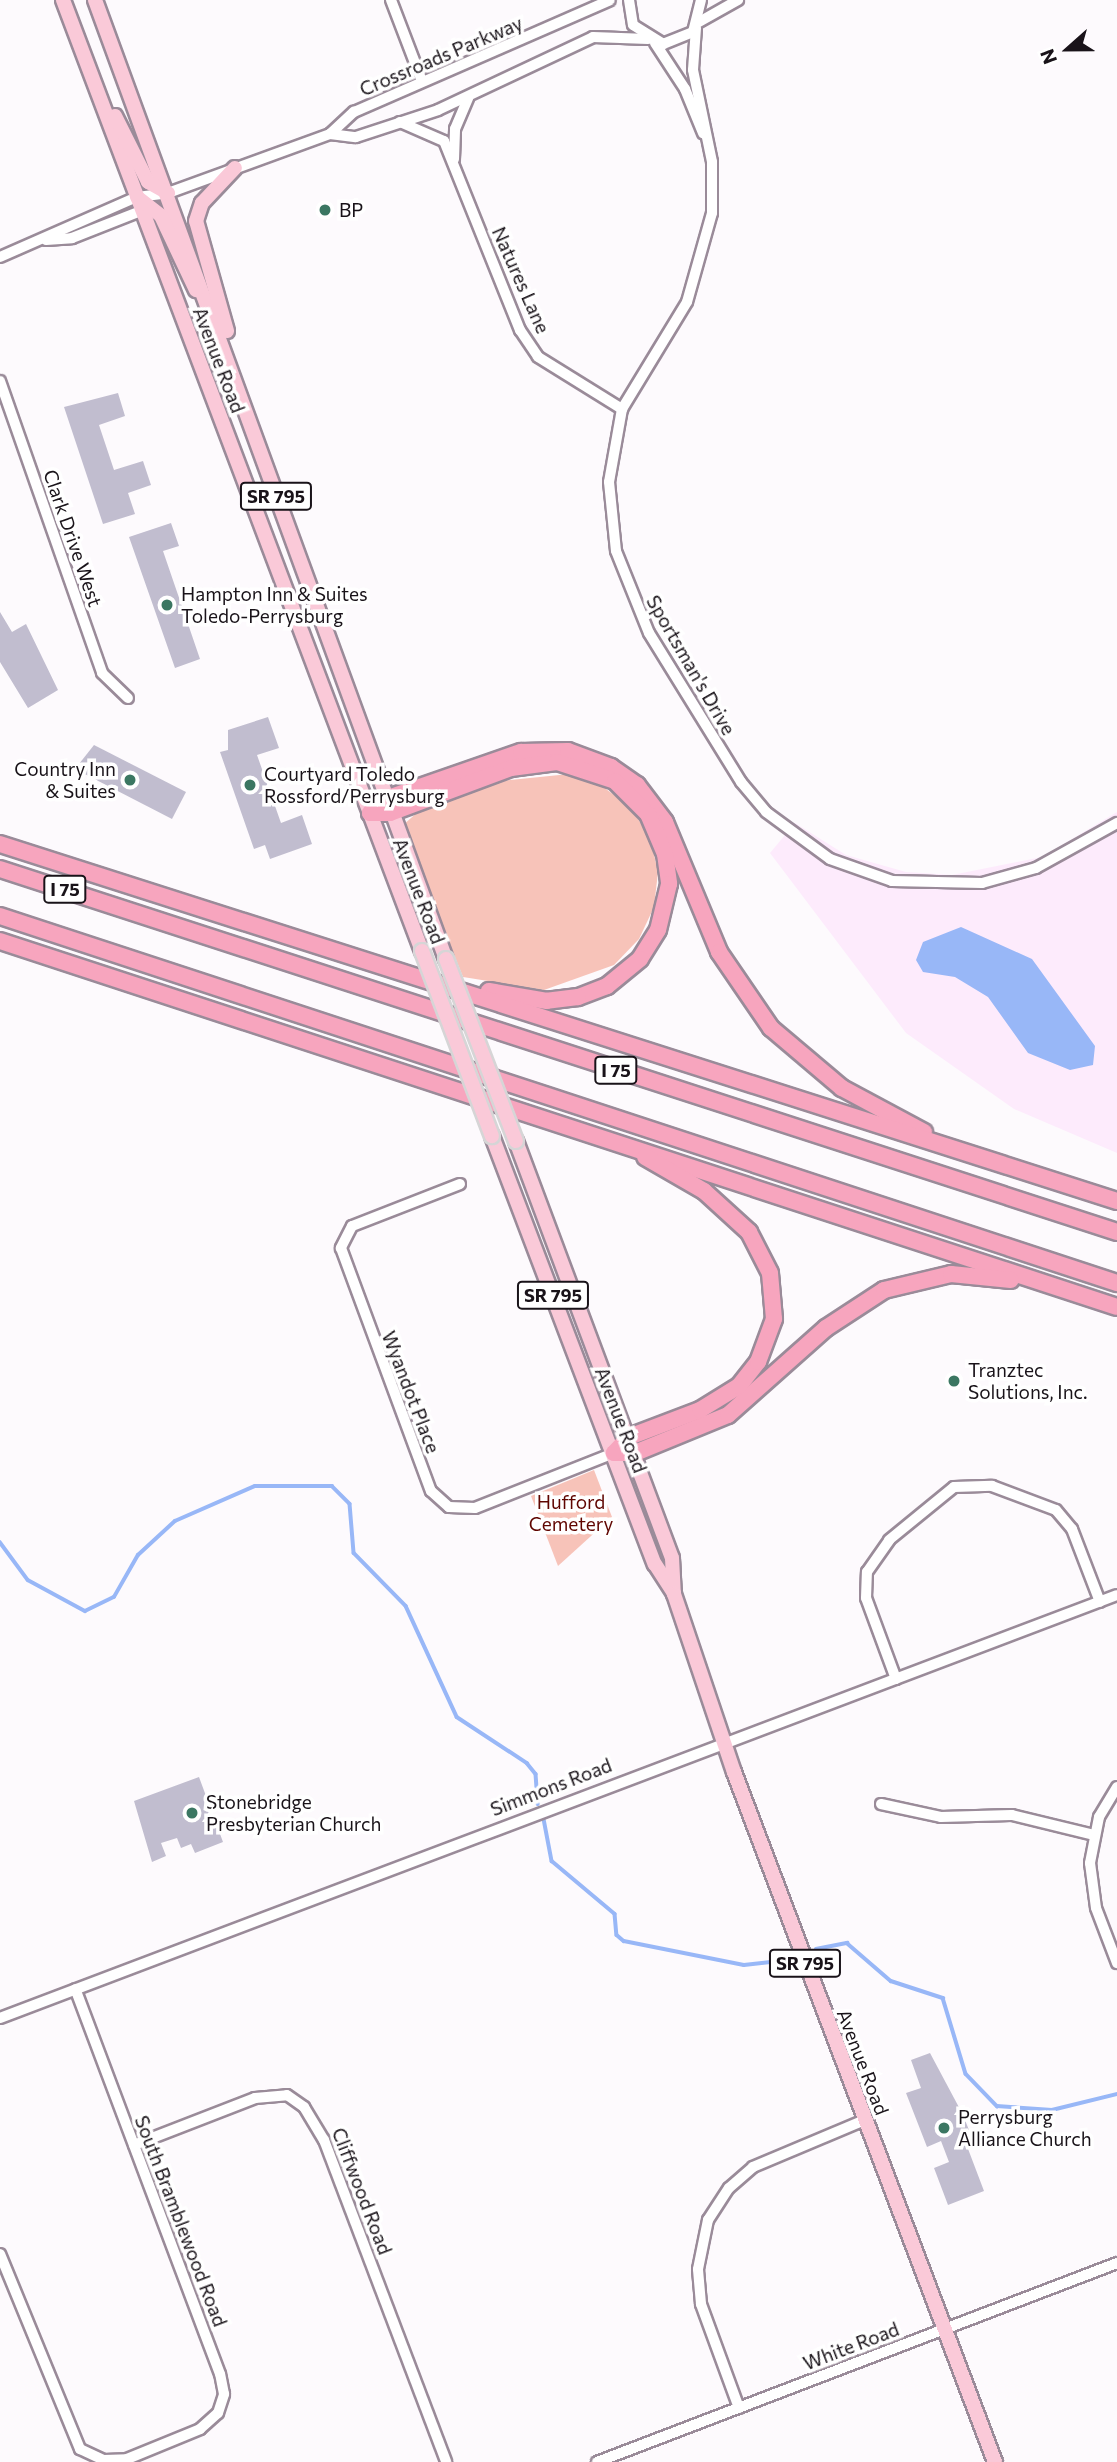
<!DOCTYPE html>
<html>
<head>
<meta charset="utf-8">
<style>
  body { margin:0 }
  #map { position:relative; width:1117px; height:2462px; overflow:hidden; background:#fdfafd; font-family:Commissioner,sans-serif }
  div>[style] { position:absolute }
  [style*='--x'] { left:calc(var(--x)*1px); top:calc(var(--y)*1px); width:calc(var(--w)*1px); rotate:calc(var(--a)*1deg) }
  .built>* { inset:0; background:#fdebfc }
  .green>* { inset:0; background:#f7c3b9 }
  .water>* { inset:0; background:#98b7f7 }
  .stream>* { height:3.5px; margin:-1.75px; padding:0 1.75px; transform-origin:1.75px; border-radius:1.75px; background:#98b7f7 }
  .building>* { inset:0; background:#c1bdcf }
  .roads { filter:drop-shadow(2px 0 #9a8b99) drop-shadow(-2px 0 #9a8b99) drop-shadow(0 2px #9a8b99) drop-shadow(0 -2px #9a8b99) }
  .minor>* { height:10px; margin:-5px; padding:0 5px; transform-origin:5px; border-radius:5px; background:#fff }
  .major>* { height:14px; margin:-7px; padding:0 7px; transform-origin:7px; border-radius:7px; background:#fac9d8 }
  .highway>* { height:16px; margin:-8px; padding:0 8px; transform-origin:8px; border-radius:8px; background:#f7a5be }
  .bridges { filter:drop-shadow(2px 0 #d6d5d6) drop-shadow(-2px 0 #d6d5d6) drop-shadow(0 2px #d6d5d6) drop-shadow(0 -2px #d6d5d6) }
  .major-bridge>* { height:14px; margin:-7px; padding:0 7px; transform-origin:7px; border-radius:7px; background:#fac9d8 }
  .dots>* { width:19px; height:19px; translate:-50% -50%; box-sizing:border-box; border:4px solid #fff; border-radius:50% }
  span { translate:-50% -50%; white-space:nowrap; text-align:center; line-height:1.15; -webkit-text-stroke:7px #fff; paint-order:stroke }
  .shield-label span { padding:2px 5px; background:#fff; border:2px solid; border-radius:5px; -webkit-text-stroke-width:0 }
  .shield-label { font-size:18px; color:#191319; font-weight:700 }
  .street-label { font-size:19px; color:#191319 }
  .poi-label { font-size:19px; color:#191319 }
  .left { translate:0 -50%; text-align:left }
  .right { translate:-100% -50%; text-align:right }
  .park-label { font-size:19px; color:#5f0500 }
  .north { position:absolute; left:1033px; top:14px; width:70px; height:70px; -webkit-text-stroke:5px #fff; paint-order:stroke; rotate:249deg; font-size:19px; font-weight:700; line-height:28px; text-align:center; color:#191319 }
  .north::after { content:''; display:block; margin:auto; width:24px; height:32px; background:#191319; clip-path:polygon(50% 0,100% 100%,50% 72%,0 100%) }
</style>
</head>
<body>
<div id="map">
  <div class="built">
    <div style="clip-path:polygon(1117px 812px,1117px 1153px,1014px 1109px,906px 1033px,770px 853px,795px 823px,846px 855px,906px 872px,952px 875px,1042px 857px)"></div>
  </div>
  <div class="green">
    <div style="clip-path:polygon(569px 774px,602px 786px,630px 807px,650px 837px,658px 872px,654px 907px,639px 939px,614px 965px,544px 990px,463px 977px,402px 826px,420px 810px,501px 781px)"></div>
    <div style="clip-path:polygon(594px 1470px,612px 1517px,558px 1566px,531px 1496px)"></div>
  </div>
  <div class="water">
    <div style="clip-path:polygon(961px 927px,1032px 959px,1095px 1046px,1093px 1065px,1070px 1070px,1028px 1053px,988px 997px,955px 977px,923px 972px,916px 960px,923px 942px)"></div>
  </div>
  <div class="stream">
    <div style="--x:0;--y:1542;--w:47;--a:53.6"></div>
    <div style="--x:28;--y:1580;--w:65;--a:28.5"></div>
    <div style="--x:85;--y:1611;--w:32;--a:-26"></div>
    <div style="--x:114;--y:1597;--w:48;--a:-60.3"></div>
    <div style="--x:138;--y:1555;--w:50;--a:-42.6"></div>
    <div style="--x:175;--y:1521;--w:87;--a:-23.6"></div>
    <div style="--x:255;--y:1486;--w:77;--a:0"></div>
    <div style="--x:332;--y:1486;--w:25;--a:45"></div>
    <div style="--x:350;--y:1504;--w:49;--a:85.3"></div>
    <div style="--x:354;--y:1553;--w:74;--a:45.5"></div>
    <div style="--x:406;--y:1606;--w:122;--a:65.3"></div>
    <div style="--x:457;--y:1717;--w:84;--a:33.3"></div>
    <div style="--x:527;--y:1763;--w:14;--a:51"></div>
    <div style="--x:536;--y:1774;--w:30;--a:86"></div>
    <div style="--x:544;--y:1819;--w:43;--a:79.2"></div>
    <div style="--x:552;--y:1861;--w:82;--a:40.1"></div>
    <div style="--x:615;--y:1914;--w:21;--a:85"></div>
    <div style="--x:617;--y:1935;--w:9;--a:41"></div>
    <div style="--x:624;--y:1941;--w:122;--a:11.3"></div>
    <div style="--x:744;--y:1965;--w:43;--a:-6.6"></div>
    <div style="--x:816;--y:1949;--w:32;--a:-11"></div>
    <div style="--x:847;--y:1943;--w:58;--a:40.8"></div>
    <div style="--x:891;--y:1981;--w:55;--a:18.1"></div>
    <div style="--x:943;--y:1998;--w:79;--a:73.2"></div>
    <div style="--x:966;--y:2074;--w:45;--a:45.9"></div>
    <div style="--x:997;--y:2106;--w:55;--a:4.2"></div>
    <div style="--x:1052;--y:2110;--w:67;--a:-13.8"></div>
  </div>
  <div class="building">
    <div style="clip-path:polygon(118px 393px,125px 416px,99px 425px,114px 470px,143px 461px,151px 485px,128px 493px,135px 514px,103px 524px,64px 407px)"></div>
    <div style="clip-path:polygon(171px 523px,179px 546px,163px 551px,200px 659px,175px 668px,129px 537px)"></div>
    <div style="clip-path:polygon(0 612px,12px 632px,26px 624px,58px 690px,28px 708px,0 662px)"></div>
    <div style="clip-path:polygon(268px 717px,279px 748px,257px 755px,281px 823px,302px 815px,312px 844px,270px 859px,265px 845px,254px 849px,220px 752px,228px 750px,228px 730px)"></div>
    <div style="clip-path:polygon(94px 745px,186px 792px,172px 819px,75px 769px)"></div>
    <div style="clip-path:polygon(199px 1777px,223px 1842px,195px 1853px,191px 1844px,181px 1848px,177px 1838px,161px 1843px,166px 1856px,152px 1862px,134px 1801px)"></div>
    <div style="clip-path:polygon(930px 2053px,962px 2113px,969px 2130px,962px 2133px,984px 2191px,948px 2205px,934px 2168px,949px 2162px,941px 2141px,927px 2147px,906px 2093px,921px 2088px,911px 2060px)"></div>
  </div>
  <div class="roads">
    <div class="minor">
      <div style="--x:391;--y:0;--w:87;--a:69.1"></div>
      <div style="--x:629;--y:0;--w:25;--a:81"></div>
      <div style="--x:633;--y:25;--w:36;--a:32"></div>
      <div style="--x:663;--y:44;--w:32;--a:-22"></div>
      <div style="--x:693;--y:32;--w:33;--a:-76"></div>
      <div style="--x:699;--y:22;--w:45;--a:-29.4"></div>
      <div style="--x:696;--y:28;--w:42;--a:94.1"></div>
      <div style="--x:693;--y:70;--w:94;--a:78.3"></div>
      <div style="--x:712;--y:162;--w:51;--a:90"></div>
      <div style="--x:712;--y:213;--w:92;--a:105.7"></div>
      <div style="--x:687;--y:302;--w:125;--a:121.3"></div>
      <div style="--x:622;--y:409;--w:74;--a:100.1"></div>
      <div style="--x:609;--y:482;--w:69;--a:84.2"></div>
      <div style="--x:616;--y:551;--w:88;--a:68.1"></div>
      <div style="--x:649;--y:633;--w:175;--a:58.3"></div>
      <div style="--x:741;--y:782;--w:39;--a:50"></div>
      <div style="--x:766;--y:812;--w:79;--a:36.3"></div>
      <div style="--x:830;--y:859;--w:66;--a:19.5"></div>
      <div style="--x:892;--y:881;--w:90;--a:1.3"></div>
      <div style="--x:982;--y:883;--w:56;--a:-15.5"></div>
      <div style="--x:1036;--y:868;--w:93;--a:-29.1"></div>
      <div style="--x:655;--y:43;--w:55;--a:56.9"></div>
      <div style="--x:685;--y:89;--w:48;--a:67.8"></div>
      <div style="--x:400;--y:122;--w:48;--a:23.4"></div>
      <div style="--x:444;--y:141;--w:204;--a:68.1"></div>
      <div style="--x:520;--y:330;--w:32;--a:56"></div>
      <div style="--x:538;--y:357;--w:99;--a:31.8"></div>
      <div style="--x:330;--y:134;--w:26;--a:7"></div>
      <div style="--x:356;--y:137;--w:86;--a:-18.2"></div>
      <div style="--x:438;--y:110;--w:171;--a:-25.2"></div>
      <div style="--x:593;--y:37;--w:55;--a:2.1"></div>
      <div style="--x:454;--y:159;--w:30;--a:-88"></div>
      <div style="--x:455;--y:129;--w:34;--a:-67"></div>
      <div style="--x:46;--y:240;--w:26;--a:-4"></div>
      <div style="--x:72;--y:238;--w:79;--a:-21.4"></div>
      <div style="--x:0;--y:257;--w:150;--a:-23.7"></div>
      <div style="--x:137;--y:197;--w:31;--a:-7"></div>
      <div style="--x:168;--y:193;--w:172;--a:-20"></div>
      <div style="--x:330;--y:134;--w:33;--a:-43"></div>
      <div style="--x:354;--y:112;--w:279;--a:-23.6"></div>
      <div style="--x:0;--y:381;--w:309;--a:70.7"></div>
      <div style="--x:102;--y:673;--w:36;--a:44"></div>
      <div style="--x:460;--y:1184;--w:116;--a:158.7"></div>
      <div style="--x:352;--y:1226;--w:25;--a:117"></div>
      <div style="--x:341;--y:1248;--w:259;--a:69.7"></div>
      <div style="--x:431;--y:1491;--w:24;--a:42"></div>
      <div style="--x:449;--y:1507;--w:26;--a:2"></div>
      <div style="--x:475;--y:1508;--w:149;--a:-21.6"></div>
      <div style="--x:896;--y:1679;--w:86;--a:-110.3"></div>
      <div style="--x:866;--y:1598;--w:26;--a:-88"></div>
      <div style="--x:867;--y:1572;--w:39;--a:-55"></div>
      <div style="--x:889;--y:1540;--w:84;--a:-39.2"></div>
      <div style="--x:954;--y:1487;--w:38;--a:-2"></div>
      <div style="--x:992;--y:1486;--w:68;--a:20.6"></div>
      <div style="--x:1056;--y:1510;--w:25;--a:50"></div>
      <div style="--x:1072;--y:1529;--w:78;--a:69"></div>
      <div style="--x:1117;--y:1787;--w:35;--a:121"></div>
      <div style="--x:1099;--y:1817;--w:47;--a:101.1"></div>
      <div style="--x:1090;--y:1863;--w:45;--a:82.4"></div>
      <div style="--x:1096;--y:1908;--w:59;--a:69.1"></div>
      <div style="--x:881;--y:1804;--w:61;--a:12.2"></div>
      <div style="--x:941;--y:1817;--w:71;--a:-1.6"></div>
      <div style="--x:1012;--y:1815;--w:84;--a:13.7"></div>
      <div style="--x:0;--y:2018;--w:1194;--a:-20.74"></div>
      <div style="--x:134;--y:2145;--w:130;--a:-21.2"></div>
      <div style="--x:255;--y:2098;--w:32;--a:-5"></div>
      <div style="--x:287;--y:2095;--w:21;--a:35"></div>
      <div style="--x:304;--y:2107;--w:39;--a:59"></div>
      <div style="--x:324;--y:2140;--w:344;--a:69.2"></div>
      <div style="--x:0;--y:2254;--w:211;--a:67.7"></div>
      <div style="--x:80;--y:2449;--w:26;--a:25"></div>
      <div style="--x:104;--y:2460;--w:23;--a:-2"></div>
      <div style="--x:127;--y:2459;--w:79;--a:-22.3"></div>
      <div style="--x:200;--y:2429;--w:24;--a:-42"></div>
      <div style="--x:218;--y:2413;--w:20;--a:-72"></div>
      <div style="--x:224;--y:2394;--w:20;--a:-101"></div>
      <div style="--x:220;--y:2374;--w:411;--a:-110.6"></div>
      <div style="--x:739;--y:2408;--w:111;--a:-110.1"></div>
      <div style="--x:701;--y:2304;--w:35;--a:-95"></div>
      <div style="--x:698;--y:2269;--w:50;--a:-78.5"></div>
      <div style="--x:708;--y:2220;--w:38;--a:-57"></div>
      <div style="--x:729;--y:2188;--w:32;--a:-41"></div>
      <div style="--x:753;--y:2167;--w:121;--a:-22.8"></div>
      <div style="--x:597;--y:2462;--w:557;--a:-20.94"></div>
    </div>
    <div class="major">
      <div style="--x:63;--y:0;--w:1017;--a:69.32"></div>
      <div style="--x:95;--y:0;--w:1021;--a:69.9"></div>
      <div style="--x:115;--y:116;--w:74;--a:63.4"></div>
      <div style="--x:148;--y:182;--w:23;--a:29"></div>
      <div style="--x:137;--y:197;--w:31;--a:38"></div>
      <div style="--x:161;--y:216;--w:82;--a:64.7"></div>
      <div style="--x:227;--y:331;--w:114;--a:-105.7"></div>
      <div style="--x:196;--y:221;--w:19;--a:-72"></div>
      <div style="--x:202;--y:203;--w:48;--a:-46.7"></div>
      <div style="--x:492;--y:1136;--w:458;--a:69.2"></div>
      <div style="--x:655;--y:1564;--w:35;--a:57"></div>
      <div style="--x:516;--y:1141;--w:445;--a:69.5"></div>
      <div style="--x:672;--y:1558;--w:36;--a:87"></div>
      <div style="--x:674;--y:1594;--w:188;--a:71.4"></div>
      <div style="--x:734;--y:1772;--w:738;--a:69.28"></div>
    </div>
    <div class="highway">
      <div style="--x:370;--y:813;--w:21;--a:-43"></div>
      <div style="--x:385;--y:799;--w:144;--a:-19.1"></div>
      <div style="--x:521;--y:752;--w:47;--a:-1.2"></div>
      <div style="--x:568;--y:751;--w:46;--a:20.4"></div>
      <div style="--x:611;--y:767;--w:32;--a:35"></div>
      <div style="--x:637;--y:785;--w:46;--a:52.9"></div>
      <div style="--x:665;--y:822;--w:141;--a:67.4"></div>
      <div style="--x:719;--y:952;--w:92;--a:55.6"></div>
      <div style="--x:771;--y:1028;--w:93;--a:40.2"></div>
      <div style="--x:842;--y:1088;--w:93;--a:28.2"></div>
      <div style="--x:370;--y:813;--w:20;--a:0"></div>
      <div style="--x:390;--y:813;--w:129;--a:-20.4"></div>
      <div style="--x:511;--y:768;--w:46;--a:-7.4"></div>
      <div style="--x:557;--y:762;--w:61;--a:18.1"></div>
      <div style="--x:615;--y:781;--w:47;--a:45"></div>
      <div style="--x:648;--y:814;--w:43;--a:67"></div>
      <div style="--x:665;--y:854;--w:30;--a:82"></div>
      <div style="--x:669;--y:884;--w:47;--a:103.4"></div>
      <div style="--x:658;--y:930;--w:34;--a:122"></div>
      <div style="--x:640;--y:959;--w:43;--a:140.7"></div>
      <div style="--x:607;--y:986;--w:31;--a:159"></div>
      <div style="--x:578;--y:997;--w:31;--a:173"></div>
      <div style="--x:547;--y:1001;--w:59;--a:-170.2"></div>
      <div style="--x:0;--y:844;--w:1173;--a:17.72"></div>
      <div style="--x:0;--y:869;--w:1175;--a:18"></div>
      <div style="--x:0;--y:916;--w:1176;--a:18.19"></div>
      <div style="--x:0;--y:941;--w:1175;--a:18.14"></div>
      <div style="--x:614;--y:1453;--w:21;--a:0"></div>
      <div style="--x:635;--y:1453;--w:100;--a:-22.2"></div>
      <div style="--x:728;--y:1415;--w:131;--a:-41.6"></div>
      <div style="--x:826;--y:1328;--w:69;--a:-33.2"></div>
      <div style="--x:884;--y:1290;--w:69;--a:-13.4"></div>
      <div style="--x:951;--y:1274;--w:60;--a:5.7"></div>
      <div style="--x:614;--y:1453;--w:22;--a:-47"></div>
      <div style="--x:629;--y:1437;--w:76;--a:-20.8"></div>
      <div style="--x:700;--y:1410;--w:46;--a:-31.6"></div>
      <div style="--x:739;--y:1386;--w:31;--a:-52"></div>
      <div style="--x:758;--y:1362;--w:46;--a:-69.6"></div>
      <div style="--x:774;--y:1319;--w:46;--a:-95"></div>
      <div style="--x:770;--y:1273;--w:46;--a:-117.1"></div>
      <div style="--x:749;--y:1232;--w:61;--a:-137.7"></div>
      <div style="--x:704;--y:1191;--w:68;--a:-150"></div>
    </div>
  </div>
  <div class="bridges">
    <div class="major-bridge">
      <div style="--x:422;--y:951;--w:198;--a:69.3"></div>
      <div style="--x:446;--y:959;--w:195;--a:69"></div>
    </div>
  </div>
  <div class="dots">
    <div style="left:325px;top:210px;background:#3b7762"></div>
    <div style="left:167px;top:605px;background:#3b7762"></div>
    <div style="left:130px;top:780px;background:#3b7762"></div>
    <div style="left:250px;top:785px;background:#3b7762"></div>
    <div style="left:954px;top:1381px;background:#3b7762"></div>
    <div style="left:192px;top:1813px;background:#3b7762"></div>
    <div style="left:944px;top:2128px;background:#3b7762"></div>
  </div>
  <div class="shield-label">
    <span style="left:276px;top:496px">SR 795</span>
    <span style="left:65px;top:889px">I 75</span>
    <span style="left:616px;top:1070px">I 75</span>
    <span style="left:553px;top:1295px">SR 795</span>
    <span style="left:805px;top:1963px">SR 795</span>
  </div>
  <div class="street-label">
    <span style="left:441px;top:56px;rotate:-23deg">Crossroads Parkway</span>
    <span style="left:521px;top:280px;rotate:66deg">Natures Lane</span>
    <span style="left:219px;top:360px;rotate:69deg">Avenue Road</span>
    <span style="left:73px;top:538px;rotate:71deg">Clark Drive West</span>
    <span style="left:691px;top:665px;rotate:60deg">Sportsman's Drive</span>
    <span style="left:419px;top:891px;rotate:69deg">Avenue Road</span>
    <span style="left:411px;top:1392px;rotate:69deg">Wyandot Place</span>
    <span style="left:621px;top:1420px;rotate:69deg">Avenue Road</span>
    <span style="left:551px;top:1787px;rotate:-21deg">Simmons Road</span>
    <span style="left:863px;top:2062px;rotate:69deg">Avenue Road</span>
    <span style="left:362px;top:2191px;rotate:69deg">Cliffwood Road</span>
    <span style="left:181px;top:2221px;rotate:69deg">South Bramblewood Road</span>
    <span style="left:851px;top:2346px;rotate:-21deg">White Road</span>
  </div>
  <div class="poi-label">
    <span class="left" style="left:339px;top:210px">BP</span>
    <span class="left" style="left:181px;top:605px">Hampton Inn &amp; Suites<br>Toledo-Perrysburg</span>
    <span class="right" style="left:116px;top:780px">Country Inn<br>&amp; Suites</span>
    <span class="left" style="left:264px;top:785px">Courtyard Toledo<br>Rossford/Perrysburg</span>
    <span class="left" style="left:968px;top:1381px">Tranztec<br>Solutions, Inc.</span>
    <span class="left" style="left:206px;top:1813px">Stonebridge<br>Presbyterian Church</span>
    <span class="left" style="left:958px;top:2128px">Perrysburg<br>Alliance Church</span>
  </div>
  <div class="park-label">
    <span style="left:571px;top:1513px">Hufford<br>Cemetery</span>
  </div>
  <div class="north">N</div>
</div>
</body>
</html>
